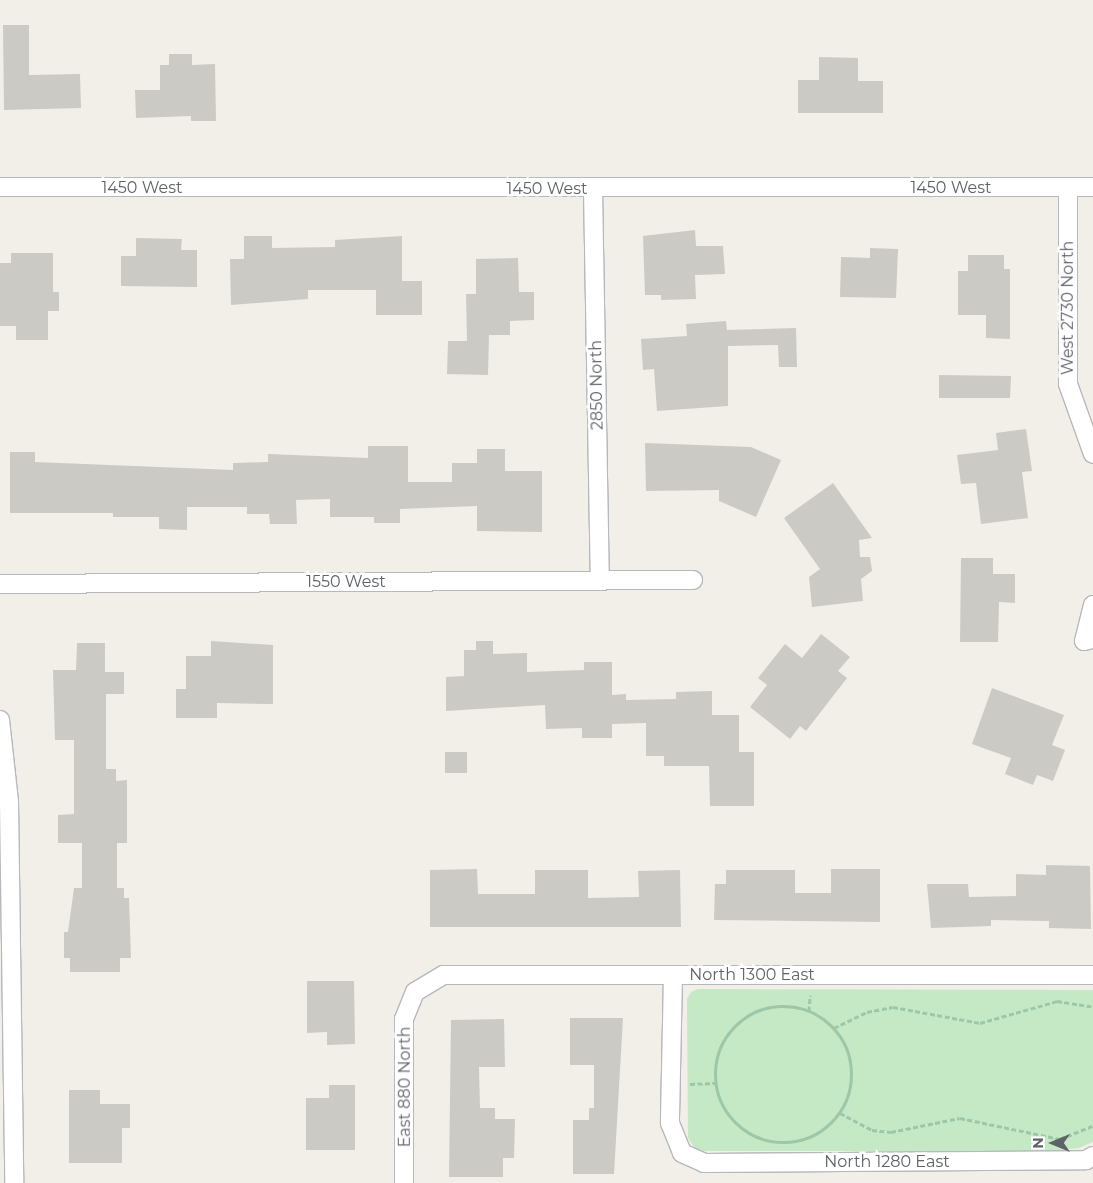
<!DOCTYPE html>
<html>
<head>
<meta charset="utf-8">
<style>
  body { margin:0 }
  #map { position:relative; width:1093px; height:1183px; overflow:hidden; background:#f1efe8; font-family:Montserrat,sans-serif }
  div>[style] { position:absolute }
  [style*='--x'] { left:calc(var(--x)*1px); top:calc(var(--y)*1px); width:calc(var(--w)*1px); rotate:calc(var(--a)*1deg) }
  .green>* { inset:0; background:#c5e8c5 }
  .building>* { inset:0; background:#cccac5 }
  .path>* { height:3px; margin-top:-1.5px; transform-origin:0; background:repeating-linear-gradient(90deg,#9cc7a9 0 5px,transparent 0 7.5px) }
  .path>.ring { margin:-1.5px; padding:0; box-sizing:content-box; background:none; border:3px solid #9cc7a9; border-radius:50% }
  .roads { filter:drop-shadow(1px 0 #b5b8bc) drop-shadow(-1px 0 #b5b8bc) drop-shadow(0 1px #b5b8bc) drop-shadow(0 -1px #b5b8bc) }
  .minor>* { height:18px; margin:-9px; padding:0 9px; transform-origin:9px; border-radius:9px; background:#fff }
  span { translate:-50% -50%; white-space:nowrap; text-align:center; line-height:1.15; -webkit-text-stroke:5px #fff; paint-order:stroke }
  .street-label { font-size:16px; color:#5f6368 }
  .north { position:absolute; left:1028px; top:1118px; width:50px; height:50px; -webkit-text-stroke:4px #fff; paint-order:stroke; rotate:270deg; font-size:14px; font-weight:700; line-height:20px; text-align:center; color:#5f6368 }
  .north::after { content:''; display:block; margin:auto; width:18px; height:22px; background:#5f6368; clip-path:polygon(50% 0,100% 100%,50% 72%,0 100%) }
</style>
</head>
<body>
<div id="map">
  <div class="green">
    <div style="clip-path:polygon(698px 989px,1093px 990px,1093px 1142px,1079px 1148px,1051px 1151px,703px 1151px,694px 1147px,688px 1138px,687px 999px,691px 992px)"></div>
  </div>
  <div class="building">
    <div style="clip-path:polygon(3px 25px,29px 25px,29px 75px,80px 74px,81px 108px,4px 110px)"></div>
    <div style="clip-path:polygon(169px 54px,192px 54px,192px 65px,215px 64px,216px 121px,191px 121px,191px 116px,136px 118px,135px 90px,160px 90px,160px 65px,169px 65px)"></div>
    <div style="clip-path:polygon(819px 57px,858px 58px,858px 81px,883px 81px,883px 113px,798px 113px,798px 80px,819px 80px)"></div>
    <div style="clip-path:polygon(695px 230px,696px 246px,723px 246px,725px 274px,695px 275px,696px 299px,661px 300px,661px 295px,645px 295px,643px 236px)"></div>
    <div style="clip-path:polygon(244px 236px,272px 236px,272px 248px,335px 247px,335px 240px,402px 236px,402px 281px,422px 281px,422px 315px,376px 315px,376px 290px,308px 290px,308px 299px,231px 305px,230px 259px,244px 259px)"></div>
    <div style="clip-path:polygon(136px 238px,182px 239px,181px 250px,197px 250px,197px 287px,121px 286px,121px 256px,136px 256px)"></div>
    <div style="clip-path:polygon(870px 248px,898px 249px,896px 298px,840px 297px,841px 257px,870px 258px)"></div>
    <div style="clip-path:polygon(11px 253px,53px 253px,53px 292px,59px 292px,59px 311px,48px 311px,48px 340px,16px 340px,16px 326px,0 326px,0 263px,11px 263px)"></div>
    <div style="clip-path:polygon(968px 255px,1004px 255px,1004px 269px,1010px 269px,1010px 339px,986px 338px,986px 315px,958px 315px,958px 271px,968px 271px)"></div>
    <div style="clip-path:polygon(518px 258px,519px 292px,534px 292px,534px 320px,510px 321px,510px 335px,489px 335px,488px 375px,447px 374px,448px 341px,467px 341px,466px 294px,476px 294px,476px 259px)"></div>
    <div style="clip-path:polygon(726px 321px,727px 330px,796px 328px,797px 367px,779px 367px,778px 345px,728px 346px,728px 406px,657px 411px,654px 369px,643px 370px,641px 339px,687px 336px,686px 324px)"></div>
    <div style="clip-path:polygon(939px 375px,1011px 376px,1010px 398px,939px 398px)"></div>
    <div style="clip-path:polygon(1026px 429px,1032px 471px,1022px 472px,1028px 518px,981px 524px,976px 483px,961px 484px,957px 455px,998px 450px,996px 433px)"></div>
    <div style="clip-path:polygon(645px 443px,751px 447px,781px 460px,756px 517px,719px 501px,719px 490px,646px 491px)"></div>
    <div style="clip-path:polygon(368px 446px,408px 446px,408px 482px,452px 482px,452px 463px,477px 463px,477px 449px,505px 449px,505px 471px,542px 471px,542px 532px,477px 531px,477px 506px,400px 509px,400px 523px,374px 523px,374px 517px,330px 517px,330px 499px,296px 500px,297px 524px,270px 524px,269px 514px,247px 514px,247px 507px,187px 507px,187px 530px,159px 529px,159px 517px,113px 517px,113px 513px,10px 513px,10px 452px,35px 452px,35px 462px,233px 470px,233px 463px,268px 462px,268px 454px,368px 458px)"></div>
    <div style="clip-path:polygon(833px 483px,872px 538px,859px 540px,860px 557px,870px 557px,872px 571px,861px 579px,863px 601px,812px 607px,809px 577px,820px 569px,784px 518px)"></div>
    <div style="clip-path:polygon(961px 558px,993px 558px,993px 574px,1015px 574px,1015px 603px,999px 602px,998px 642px,960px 642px)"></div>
    <div style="clip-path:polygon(821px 634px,850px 657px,838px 671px,847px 678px,806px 731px,800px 726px,790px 739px,750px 707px,767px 685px,758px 678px,785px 644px,802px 658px)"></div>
    <div style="clip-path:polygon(211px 641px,273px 645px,273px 704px,217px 703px,217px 718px,176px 718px,176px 689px,186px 689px,186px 656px,211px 656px)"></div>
    <div style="clip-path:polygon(476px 641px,493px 641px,493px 654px,527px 653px,527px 672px,584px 670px,584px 662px,612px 662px,612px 695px,626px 694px,626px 700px,676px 699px,676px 692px,712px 691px,712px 715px,739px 715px,739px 752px,754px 752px,754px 806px,710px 806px,709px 766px,664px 766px,664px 756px,646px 756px,646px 723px,612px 724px,612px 738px,582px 738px,582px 728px,546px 729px,545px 705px,446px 711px,446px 677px,464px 676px,464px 650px,476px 650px)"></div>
    <div style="clip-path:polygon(77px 643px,105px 643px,105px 672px,124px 672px,124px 694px,106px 694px,106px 769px,116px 769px,116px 781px,127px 780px,127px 843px,117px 843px,117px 888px,124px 888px,124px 898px,129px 898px,131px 958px,120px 958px,120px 972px,70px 972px,70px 958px,64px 958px,64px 932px,68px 932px,74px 888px,82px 888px,82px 843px,58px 843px,58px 815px,74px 814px,74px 740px,55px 740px,53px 670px,76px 670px)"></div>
    <div style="clip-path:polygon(992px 688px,1064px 715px,1052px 745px,1065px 750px,1053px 781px,1037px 775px,1033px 785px,1005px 774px,1011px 758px,972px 744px)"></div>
    <div style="clip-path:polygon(445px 752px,467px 752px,467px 773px,445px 773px)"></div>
    <div style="clip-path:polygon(1046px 865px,1090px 866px,1091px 929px,1049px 928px,1049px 921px,991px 920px,991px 926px,931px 928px,927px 884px,968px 884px,969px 897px,1016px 896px,1016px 874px,1046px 875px)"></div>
    <div style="clip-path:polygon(477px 869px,478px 894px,535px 894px,535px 870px,588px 870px,588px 898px,639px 897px,638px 871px,680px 870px,681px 927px,430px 927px,430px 870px)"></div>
    <div style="clip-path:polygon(831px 869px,880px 869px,880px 922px,714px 920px,715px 884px,726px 884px,726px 870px,795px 870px,795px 893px,831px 893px)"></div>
    <div style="clip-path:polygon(307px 981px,354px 981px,355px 1044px,327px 1045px,327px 1032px,307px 1033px)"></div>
    <div style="clip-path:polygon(570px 1018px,623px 1018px,614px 1174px,573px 1174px,573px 1120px,589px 1120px,589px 1108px,594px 1108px,594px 1065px,570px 1065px)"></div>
    <div style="clip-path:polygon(504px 1019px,505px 1067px,479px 1067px,480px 1108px,495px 1108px,495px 1119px,515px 1119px,514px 1158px,503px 1158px,503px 1177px,449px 1177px,451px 1020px)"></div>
    <div style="clip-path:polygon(329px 1085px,355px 1085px,355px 1150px,306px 1150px,306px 1098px,329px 1098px)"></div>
    <div style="clip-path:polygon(69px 1090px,100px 1090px,100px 1104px,130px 1104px,130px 1128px,122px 1128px,122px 1163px,69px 1163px)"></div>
  </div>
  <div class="path">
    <div class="ring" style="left:715px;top:1006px;width:133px;height:133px"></div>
    <div style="--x:809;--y:1011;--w:16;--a:-86"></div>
    <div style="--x:834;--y:1028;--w:37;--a:-26"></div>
    <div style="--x:867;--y:1012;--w:26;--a:-11"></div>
    <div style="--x:893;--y:1007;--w:88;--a:10.4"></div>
    <div style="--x:980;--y:1023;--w:80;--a:-15.9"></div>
    <div style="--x:1057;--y:1001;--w:36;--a:9"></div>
    <div style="--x:690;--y:1084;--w:27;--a:-2"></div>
    <div style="--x:840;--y:1113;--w:36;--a:28"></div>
    <div style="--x:872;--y:1130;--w:19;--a:6"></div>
    <div style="--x:891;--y:1132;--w:70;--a:-11.5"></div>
    <div style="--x:960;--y:1118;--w:102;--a:11.9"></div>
    <div style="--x:1060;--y:1139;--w:35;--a:-22"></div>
  </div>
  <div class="roads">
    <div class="minor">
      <div style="--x:0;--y:187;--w:1093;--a:0"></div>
      <div style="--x:1068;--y:187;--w:197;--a:90"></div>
      <div style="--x:1068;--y:384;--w:74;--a:70.3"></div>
      <div style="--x:593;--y:189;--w:392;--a:89"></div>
      <div style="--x:0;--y:584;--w:693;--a:-0.33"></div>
      <div style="--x:1093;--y:605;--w:37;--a:104"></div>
      <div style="--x:1084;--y:641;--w:9;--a:-13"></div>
      <div style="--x:0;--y:720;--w:82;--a:83.7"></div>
      <div style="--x:9;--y:802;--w:381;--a:89.2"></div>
      <div style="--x:673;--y:975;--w:148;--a:91.2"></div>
      <div style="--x:670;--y:1123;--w:32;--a:68"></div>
      <div style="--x:682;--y:1153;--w:24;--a:24"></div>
      <div style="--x:704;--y:1163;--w:382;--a:-0.4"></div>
      <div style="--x:1086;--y:1160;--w:8;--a:-30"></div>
      <div style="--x:404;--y:1183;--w:164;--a:-90"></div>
      <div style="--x:404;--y:1019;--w:29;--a:-68"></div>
      <div style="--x:415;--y:992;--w:33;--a:-31"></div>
      <div style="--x:443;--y:975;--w:650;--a:0"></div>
    </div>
  </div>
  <div class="street-label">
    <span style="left:142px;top:188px">1450 West</span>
    <span style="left:951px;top:188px">1450 West</span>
    <span style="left:547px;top:189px">1450 West</span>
    <span style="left:1068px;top:308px;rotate:-90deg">West 2730 North</span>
    <span style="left:597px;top:385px;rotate:-91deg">2850 North</span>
    <span style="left:346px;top:582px">1550 West</span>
    <span style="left:752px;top:975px">North 1300 East</span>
    <span style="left:405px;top:1087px;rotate:-90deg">East 880 North</span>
    <span style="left:887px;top:1162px">North 1280 East</span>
  </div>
  <div class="north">N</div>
</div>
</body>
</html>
